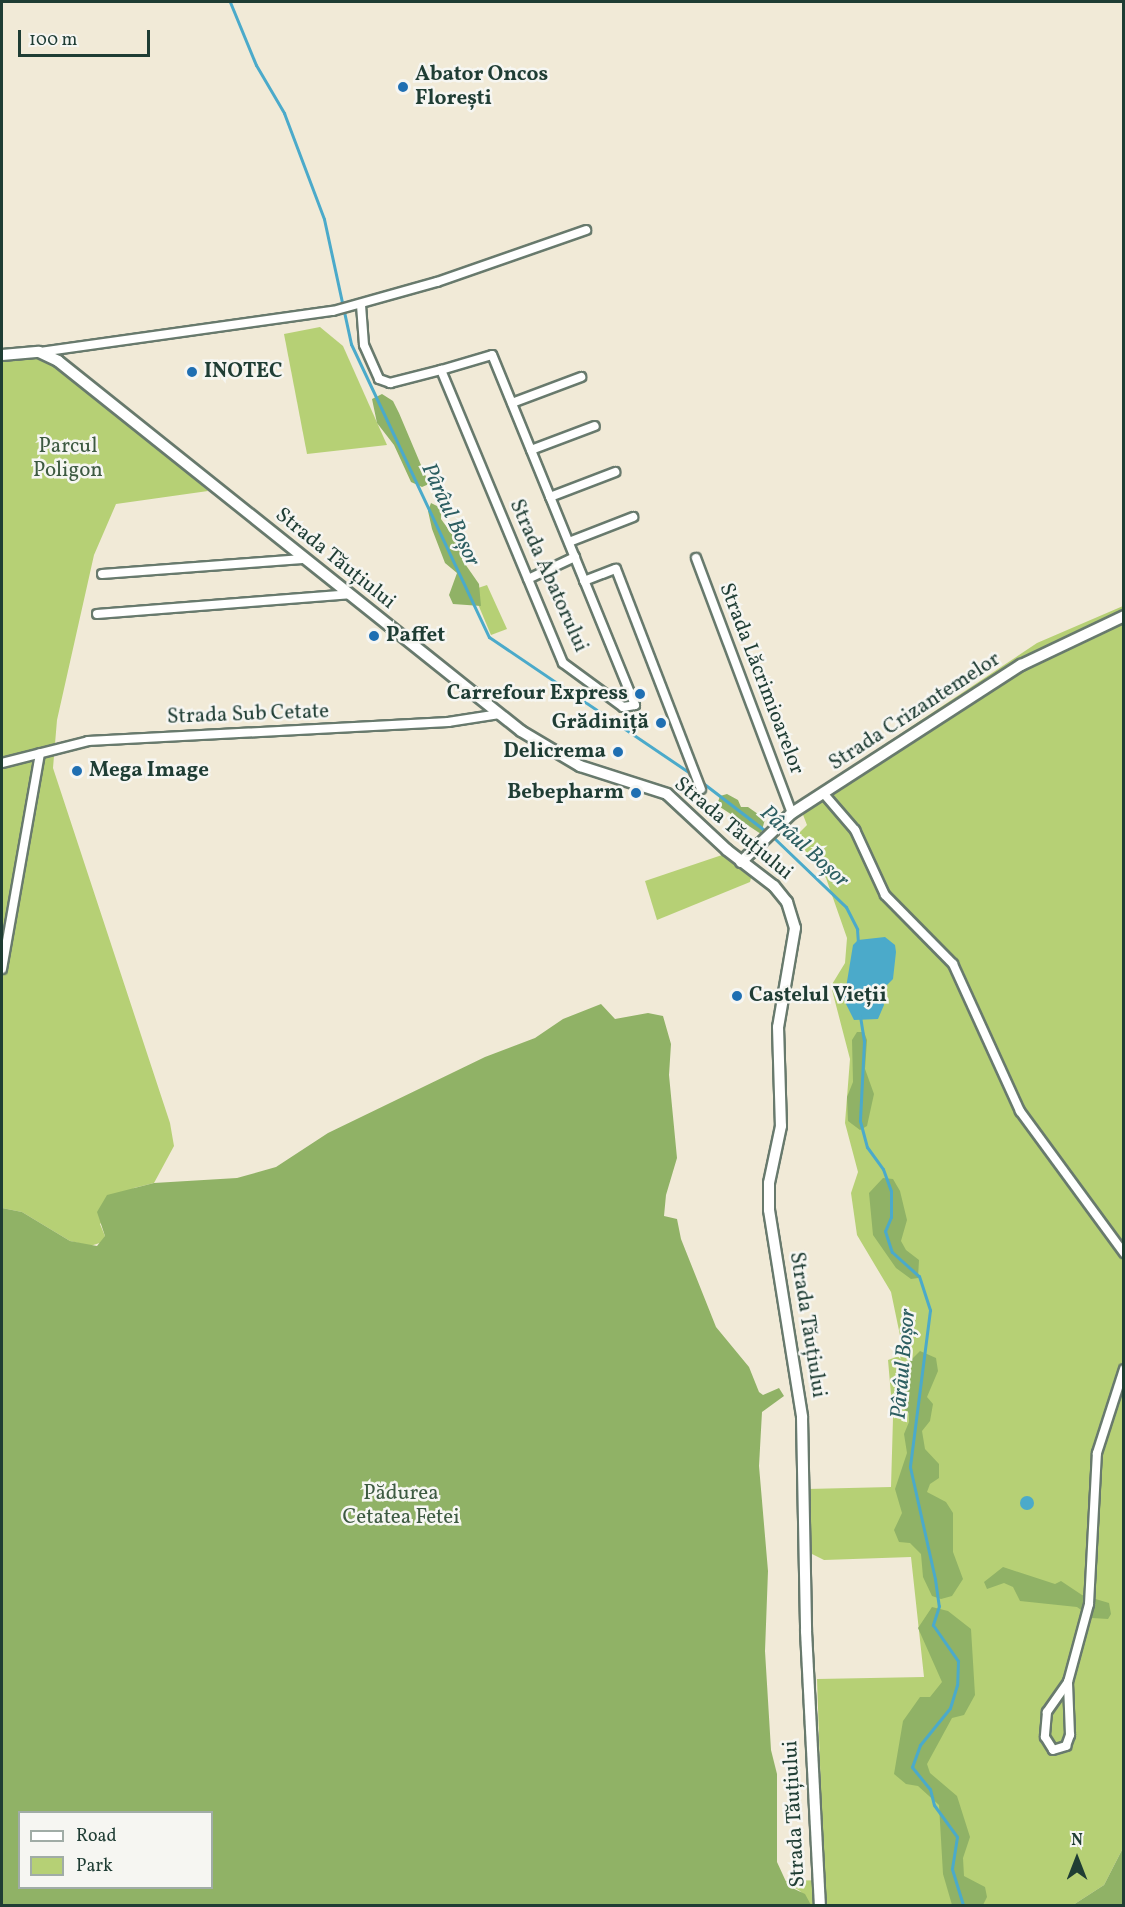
<!DOCTYPE html>
<html>
<head>
<meta charset="utf-8">
<style>
  body { margin:0 }
  #map { position:relative; width:1125px; height:1907px; overflow:hidden; background:#f1ead7; font-family:Vollkorn,serif }
  div>[style] { position:absolute }
  [style*='--x'] { left:calc(var(--x)*1px); top:calc(var(--y)*1px); width:calc(var(--w)*1px); rotate:calc(var(--a)*1deg) }
  .green>* { inset:0; background:#b6d075 }
  .forest>* { inset:0; background:#90b266 }
  .water>* { inset:0; background:#4baaca }
  .round { border-radius:50% }
  .stream>* { height:3px; margin:-1.5px; padding:0 1.5px; transform-origin:1.5px; border-radius:1.5px; background:#4baaca }
  .roads { filter:drop-shadow(2px 0 #687a6d) drop-shadow(-2px 0 #687a6d) drop-shadow(0 2px #687a6d) drop-shadow(0 -2px #687a6d) }
  .street>* { height:8px; margin:-4px; padding:0 4px; transform-origin:4px; border-radius:4px; background:#fff }
  .secondary>* { height:10px; margin:-5px; padding:0 5px; transform-origin:5px; border-radius:5px; background:#fff }
  .dots>* { width:16px; height:16px; translate:-50% -50%; box-sizing:border-box; border:3px solid #f6f6f2; border-radius:50% }
  span { translate:-50% -50%; white-space:nowrap; text-align:center; line-height:1.15; -webkit-text-stroke:5px #f6f6f2; paint-order:stroke }
  .poi-label { font-size:21px; color:#1f3d34; font-weight:700 }
  .left { translate:0 -50%; text-align:left }
  .right { translate:-100% -50%; text-align:right }
  .park-label { font-size:21px; color:#3d5a41 }
  .street-label { font-size:21px; color:#1f3d34 }
  .water-label { font-size:22px; color:#2c5e61; font-style:italic }
  .frame { position:absolute; inset:0; border:3px solid #1f3d34; pointer-events:none }
  .legend { position:absolute; left:18px; top:1811px; width:195px; height:78px; box-sizing:border-box; background:#f6f6f2; border:2px solid #a0aca6; margin:0; padding:8px 10px; list-style:none; font-size:18px; color:#1f3d34 }
  .legend li { display:flex; align-items:center; gap:12px; height:30px }
  .legend b { width:30px; border:2px solid #a0aca6 }
  .north { position:absolute; left:1047px; top:1829px; width:60px; height:60px; -webkit-text-stroke:4px #f6f6f2; paint-order:stroke; rotate:0deg; font-size:16px; font-weight:700; line-height:24px; text-align:center; color:#1f3d34 }
  .north::after { content:''; display:block; margin:auto; width:21px; height:27px; background:#1f3d34; clip-path:polygon(50% 0,100% 100%,50% 72%,0 100%) }
  .scale { position:absolute; left:18px; top:30px; width:132px; height:27px; box-sizing:border-box; border:3px solid #1f3d34; border-top:0; padding-left:8px; font-size:18px; line-height:21px; white-space:nowrap; color:#1f3d34; -webkit-text-stroke:4px #f6f6f2; paint-order:stroke }
</style>
</head>
<body>
<div id="map">
  <div class="green">
    <div style="clip-path:polygon(320px 327px,343px 346px,387px 445px,307px 454px,284px 334px)"></div>
    <div style="clip-path:polygon(39px 356px,133px 426px,208px 491px,116px 504px,94px 555px,57px 720px,53px 768px,170px 1123px,174px 1146px,154px 1183px,134px 1188px,100px 1224px,105px 1236px,103px 1242px,90px 1246px,70px 1241px,22px 1212px,2px 1208px,2px 358px)"></div>
    <div style="clip-path:polygon(487px 585px,507px 629px,491px 635px,472px 590px)"></div>
    <div style="clip-path:polygon(1123px 606px,1123px 1848px,1104px 1885px,1073px 1905px,811px 1905px,800px 1891px,784px 1881px,824px 1880px,817px 1679px,924px 1677px,911px 1557px,824px 1560px,808px 1552px,807px 1489px,891px 1487px,893px 1418px,888px 1360px,899px 1356px,902px 1345px,891px 1292px,857px 1235px,851px 1193px,858px 1172px,845px 1123px,850px 1059px,831px 986px,845px 963px,847px 938px,826px 878px,795px 837px,807px 825px,798px 802px,1037px 643px)"></div>
    <div style="clip-path:polygon(722px 855px,751px 878px,750px 882px,657px 920px,645px 881px)"></div>
  </div>
  <div class="forest">
    <div style="clip-path:polygon(382px 394px,393px 401px,399px 413px,429px 484px,422px 487px,411px 482px,394px 445px,377px 423px,372px 399px)"></div>
    <div style="clip-path:polygon(431px 503px,441px 508px,441px 519px,459px 544px,463px 561px,479px 584px,481px 606px,453px 604px,449px 595px,457px 573px,445px 563px,432px 529px,428px 511px)"></div>
    <div style="clip-path:polygon(727px 794px,738px 800px,741px 807px,748px 807px,765px 819px,761px 834px,717px 805px,720px 796px)"></div>
    <div style="clip-path:polygon(evenodd,601px 1004px,615px 1019px,648px 1013px,663px 1016px,671px 1044px,669px 1075px,677px 1158px,666px 1195px,664px 1216px,677px 1219px,681px 1239px,716px 1327px,749px 1367px,759px 1392px,763px 1395px,779px 1388px,784px 1396px,762px 1412px,759px 1466px,768px 1571px,765px 1651px,771px 1750px,777px 1774px,777px 1862px,788px 1886px,805px 1894px,811px 1905px,2px 1905px,2px 1208px,22px 1212px,70px 1241px,97px 1246px,105px 1236px,97px 1212px,107px 1195px,154px 1183px,237px 1178px,276px 1167px,328px 1133px,485px 1057px,535px 1038px,563px 1019px,601px 1004px,212px 1812px,212px 1888px,20px 1888px,20px 1812px,212px 1812px)"></div>
    <div style="clip-path:polygon(857px 1032px,864px 1032px,867px 1040px,865px 1069px,874px 1094px,867px 1126px,860px 1130px,848px 1121px,847px 1097px,853px 1082px,852px 1040px)"></div>
    <div style="clip-path:polygon(883px 1178px,893px 1179px,900px 1191px,907px 1220px,901px 1241px,906px 1250px,919px 1260px,918px 1278px,911px 1279px,896px 1268px,873px 1235px,869px 1193px)"></div>
    <div style="clip-path:polygon(920px 1351px,936px 1358px,938px 1371px,927px 1397px,933px 1404px,930px 1421px,922px 1431px,925px 1449px,939px 1464px,939px 1478px,930px 1484px,927px 1492px,946px 1502px,953px 1513px,953px 1552px,963px 1579px,952px 1596px,941px 1599px,932px 1596px,923px 1577px,921px 1554px,910px 1543px,899px 1542px,894px 1530px,902px 1513px,895px 1489px,907px 1453px,904px 1434px,909px 1422px,909px 1413px,900px 1406px,899px 1385px,907px 1364px)"></div>
    <div style="clip-path:polygon(1003px 1567px,1055px 1584px,1061px 1581px,1082px 1595px,1109px 1603px,1111px 1614px,1108px 1619px,1092px 1618px,1077px 1607px,1020px 1601px,1013px 1587px,1004px 1583px,987px 1589px,984px 1582px)"></div>
    <div style="clip-path:polygon(932px 1607px,948px 1611px,971px 1629px,975px 1695px,964px 1715px,952px 1718px,927px 1764px,930px 1773px,957px 1796px,970px 1837px,963px 1858px,964px 1876px,985px 1887px,987px 1897px,983px 1905px,952px 1905px,943px 1874px,939px 1805px,918px 1786px,906px 1784px,894px 1774px,903px 1721px,920px 1697px,930px 1697px,942px 1682px,918px 1628px)"></div>
    <div style="clip-path:polygon(1123px 1848px,1123px 1905px,1073px 1905px,1104px 1885px)"></div>
  </div>
  <div class="water">
    <div style="clip-path:polygon(885px 937px,895px 945px,896px 952px,893px 979px,881px 991px,884px 1005px,878px 1019px,854px 1020px,844px 1000px,853px 945px,858px 940px)"></div>
    <div class="round" style="left:1020px;top:1496px;width:14px;height:14px"></div>
  </div>
  <div class="stream">
    <div style="--x:230;--y:2;--w:68;--a:67.6"></div>
    <div style="--x:256;--y:65;--w:56;--a:59.7"></div>
    <div style="--x:284;--y:113;--w:113;--a:69.3"></div>
    <div style="--x:324;--y:219;--w:128;--a:77.8"></div>
    <div style="--x:351;--y:344;--w:324;--a:64.8"></div>
    <div style="--x:489;--y:637;--w:248;--a:34.1"></div>
    <div style="--x:699;--y:780;--w:87;--a:37.5"></div>
    <div style="--x:773;--y:837;--w:101;--a:43.8"></div>
    <div style="--x:846;--y:907;--w:25;--a:63"></div>
    <div style="--x:857;--y:929;--w:14;--a:86"></div>
    <div style="--x:860;--y:1016;--w:25;--a:81"></div>
    <div style="--x:864;--y:1041;--w:80;--a:92.9"></div>
    <div style="--x:860;--y:1121;--w:27;--a:75"></div>
    <div style="--x:867;--y:1147;--w:27;--a:54"></div>
    <div style="--x:883;--y:1169;--w:23;--a:70"></div>
    <div style="--x:891;--y:1191;--w:26;--a:90"></div>
    <div style="--x:891;--y:1217;--w:15;--a:113"></div>
    <div style="--x:885;--y:1231;--w:22;--a:72"></div>
    <div style="--x:892;--y:1252;--w:36;--a:42"></div>
    <div style="--x:919;--y:1276;--w:36;--a:72"></div>
    <div style="--x:930;--y:1310;--w:158;--a:97.3"></div>
    <div style="--x:910;--y:1467;--w:115;--a:77.4"></div>
    <div style="--x:935;--y:1579;--w:27;--a:82"></div>
    <div style="--x:939;--y:1606;--w:20;--a:108"></div>
    <div style="--x:933;--y:1625;--w:44;--a:55.2"></div>
    <div style="--x:958;--y:1661;--w:24;--a:92"></div>
    <div style="--x:957;--y:1685;--w:24;--a:107"></div>
    <div style="--x:950;--y:1708;--w:48;--a:129"></div>
    <div style="--x:920;--y:1745;--w:23;--a:110"></div>
    <div style="--x:912;--y:1767;--w:28;--a:51"></div>
    <div style="--x:930;--y:1789;--w:16;--a:76"></div>
    <div style="--x:934;--y:1805;--w:39;--a:54"></div>
    <div style="--x:957;--y:1837;--w:32;--a:99"></div>
    <div style="--x:952;--y:1869;--w:39;--a:73"></div>
  </div>
  <div class="roads">
    <div class="street">
      <div style="--x:361;--y:305;--w:40;--a:85.7"></div>
      <div style="--x:364;--y:345;--w:37;--a:66"></div>
      <div style="--x:379;--y:379;--w:12;--a:20"></div>
      <div style="--x:390;--y:383;--w:53;--a:-14.3"></div>
      <div style="--x:441;--y:370;--w:317;--a:67.4"></div>
      <div style="--x:563;--y:663;--w:74;--a:36.3"></div>
      <div style="--x:623;--y:707;--w:12;--a:-9"></div>
      <div style="--x:635;--y:705;--w:378;--a:-112.2"></div>
      <div style="--x:492;--y:355;--w:53;--a:163.6"></div>
      <div style="--x:40;--y:352;--w:296;--a:-8"></div>
      <div style="--x:333;--y:311;--w:108;--a:-15.6"></div>
      <div style="--x:437;--y:282;--w:158;--a:-19.2"></div>
      <div style="--x:512;--y:403;--w:74;--a:-20.6"></div>
      <div style="--x:531;--y:450;--w:68;--a:-20.6"></div>
      <div style="--x:550;--y:497;--w:70;--a:-21"></div>
      <div style="--x:569;--y:542;--w:69;--a:-21.3"></div>
      <div style="--x:696;--y:558;--w:272;--a:69.4"></div>
      <div style="--x:102;--y:574;--w:201;--a:-4.3"></div>
      <div style="--x:528;--y:579;--w:52;--a:-25.1"></div>
      <div style="--x:584;--y:581;--w:34;--a:-21"></div>
      <div style="--x:616;--y:569;--w:236;--a:68.9"></div>
      <div style="--x:97;--y:614;--w:253;--a:-4.5"></div>
      <div style="--x:2;--y:763;--w:89;--a:-14.3"></div>
      <div style="--x:88;--y:741;--w:361;--a:-3"></div>
      <div style="--x:448;--y:722;--w:52;--a:-8.9"></div>
      <div style="--x:824;--y:794;--w:48;--a:49.3"></div>
      <div style="--x:855;--y:830;--w:72;--a:65.2"></div>
      <div style="--x:885;--y:895;--w:97;--a:45.4"></div>
      <div style="--x:953;--y:964;--w:162;--a:65.5"></div>
      <div style="--x:1020;--y:1111;--w:176;--a:53.8"></div>
      <div style="--x:2;--y:969;--w:219;--a:-80"></div>
      <div style="--x:1068;--y:1682;--w:37;--a:125"></div>
      <div style="--x:1047;--y:1712;--w:25;--a:95"></div>
      <div style="--x:1045;--y:1737;--w:15;--a:58"></div>
      <div style="--x:1053;--y:1750;--w:14;--a:-17"></div>
      <div style="--x:1066;--y:1746;--w:12;--a:-70"></div>
      <div style="--x:1070;--y:1735;--w:53;--a:-92.2"></div>
      <div style="--x:1068;--y:1682;--w:81;--a:-74.9"></div>
      <div style="--x:1089;--y:1604;--w:151;--a:-87"></div>
      <div style="--x:1097;--y:1453;--w:88;--a:-72.2"></div>
    </div>
    <div class="secondary">
      <div style="--x:2;--y:355;--w:37;--a:-5"></div>
      <div style="--x:39;--y:352;--w:21;--a:25"></div>
      <div style="--x:58;--y:361;--w:593;--a:38.63"></div>
      <div style="--x:521;--y:731;--w:69;--a:30.7"></div>
      <div style="--x:580;--y:766;--w:91;--a:17.8"></div>
      <div style="--x:667;--y:794;--w:82;--a:43"></div>
      <div style="--x:727;--y:850;--w:59;--a:37.5"></div>
      <div style="--x:774;--y:886;--w:21;--a:51"></div>
      <div style="--x:787;--y:902;--w:27;--a:73"></div>
      <div style="--x:795;--y:928;--w:100;--a:99.7"></div>
      <div style="--x:778;--y:1027;--w:99;--a:88.3"></div>
      <div style="--x:781;--y:1126;--w:58;--a:101.9"></div>
      <div style="--x:769;--y:1183;--w:27;--a:90"></div>
      <div style="--x:769;--y:1210;--w:210;--a:80.9"></div>
      <div style="--x:802;--y:1417;--w:214;--a:88.9"></div>
      <div style="--x:806;--y:1631;--w:275;--a:87.1"></div>
      <div style="--x:741;--y:862;--w:71;--a:-43.9"></div>
      <div style="--x:792;--y:813;--w:273;--a:-32.9"></div>
      <div style="--x:1021;--y:665;--w:114;--a:-25.4"></div>
    </div>
  </div>
  <div class="dots">
    <div style="left:403px;top:87px;background:#1f6fb2"></div>
    <div style="left:192px;top:372px;background:#1f6fb2"></div>
    <div style="left:374px;top:636px;background:#1f6fb2"></div>
    <div style="left:640px;top:694px;background:#1f6fb2"></div>
    <div style="left:661px;top:723px;background:#1f6fb2"></div>
    <div style="left:618px;top:752px;background:#1f6fb2"></div>
    <div style="left:77px;top:771px;background:#1f6fb2"></div>
    <div style="left:636px;top:793px;background:#1f6fb2"></div>
    <div style="left:737px;top:996px;background:#1f6fb2"></div>
  </div>
  <div class="poi-label">
    <span class="left" style="left:415px;top:87px">Abator Oncos<br>Florești</span>
    <span class="left" style="left:204px;top:372px">INOTEC</span>
    <span class="left" style="left:386px;top:636px">Paffet</span>
    <span class="right" style="left:628px;top:694px">Carrefour Express</span>
    <span class="right" style="left:649px;top:723px">Grădiniță</span>
    <span class="right" style="left:606px;top:752px">Delicrema</span>
    <span class="left" style="left:89px;top:771px">Mega Image</span>
    <span class="right" style="left:624px;top:793px">Bebepharm</span>
    <span class="left" style="left:749px;top:996px">Castelul Vieții</span>
  </div>
  <div class="park-label">
    <span style="left:68px;top:459px">Parcul<br>Poligon</span>
    <span style="left:401px;top:1506px">Pădurea<br>Cetatea Fetei</span>
  </div>
  <div class="street-label">
    <span style="left:335px;top:559px;rotate:39deg">Strada Tăuțiului</span>
    <span style="left:548px;top:576px;rotate:66deg">Strada Abatorului</span>
    <span style="left:761px;top:679px;rotate:69deg">Strada Lăcrimioarelor</span>
    <span style="left:915px;top:712px;rotate:-33deg">Strada Crizantemelor</span>
    <span style="left:248px;top:715px;rotate:-2deg">Strada Sub Cetate</span>
    <span style="left:733px;top:829px;rotate:40deg">Strada Tăuțiului</span>
    <span style="left:807px;top:1325px;rotate:81deg">Strada Tăuțiului</span>
    <span style="left:795px;top:1814px;rotate:-93deg">Strada Tăuțiului</span>
  </div>
  <div class="water-label">
    <span style="left:450px;top:515px;rotate:65deg">Pârâul Boșor</span>
    <span style="left:804px;top:847px;rotate:42deg">Pârâul Boșor</span>
    <span style="left:904px;top:1364px;rotate:-85deg">Pârâul Boșor</span>
  </div>
  <div class="frame"></div>
  <ul class="legend">
  <li><b style="height:8px;background:#fff"></b>Road</li>
  <li><b style="height:16px;background:#b6d075"></b>Park</li>
  </ul>
  <div class="north">N</div>
  <div class="scale">100 m</div>
</div>
</body>
</html>
